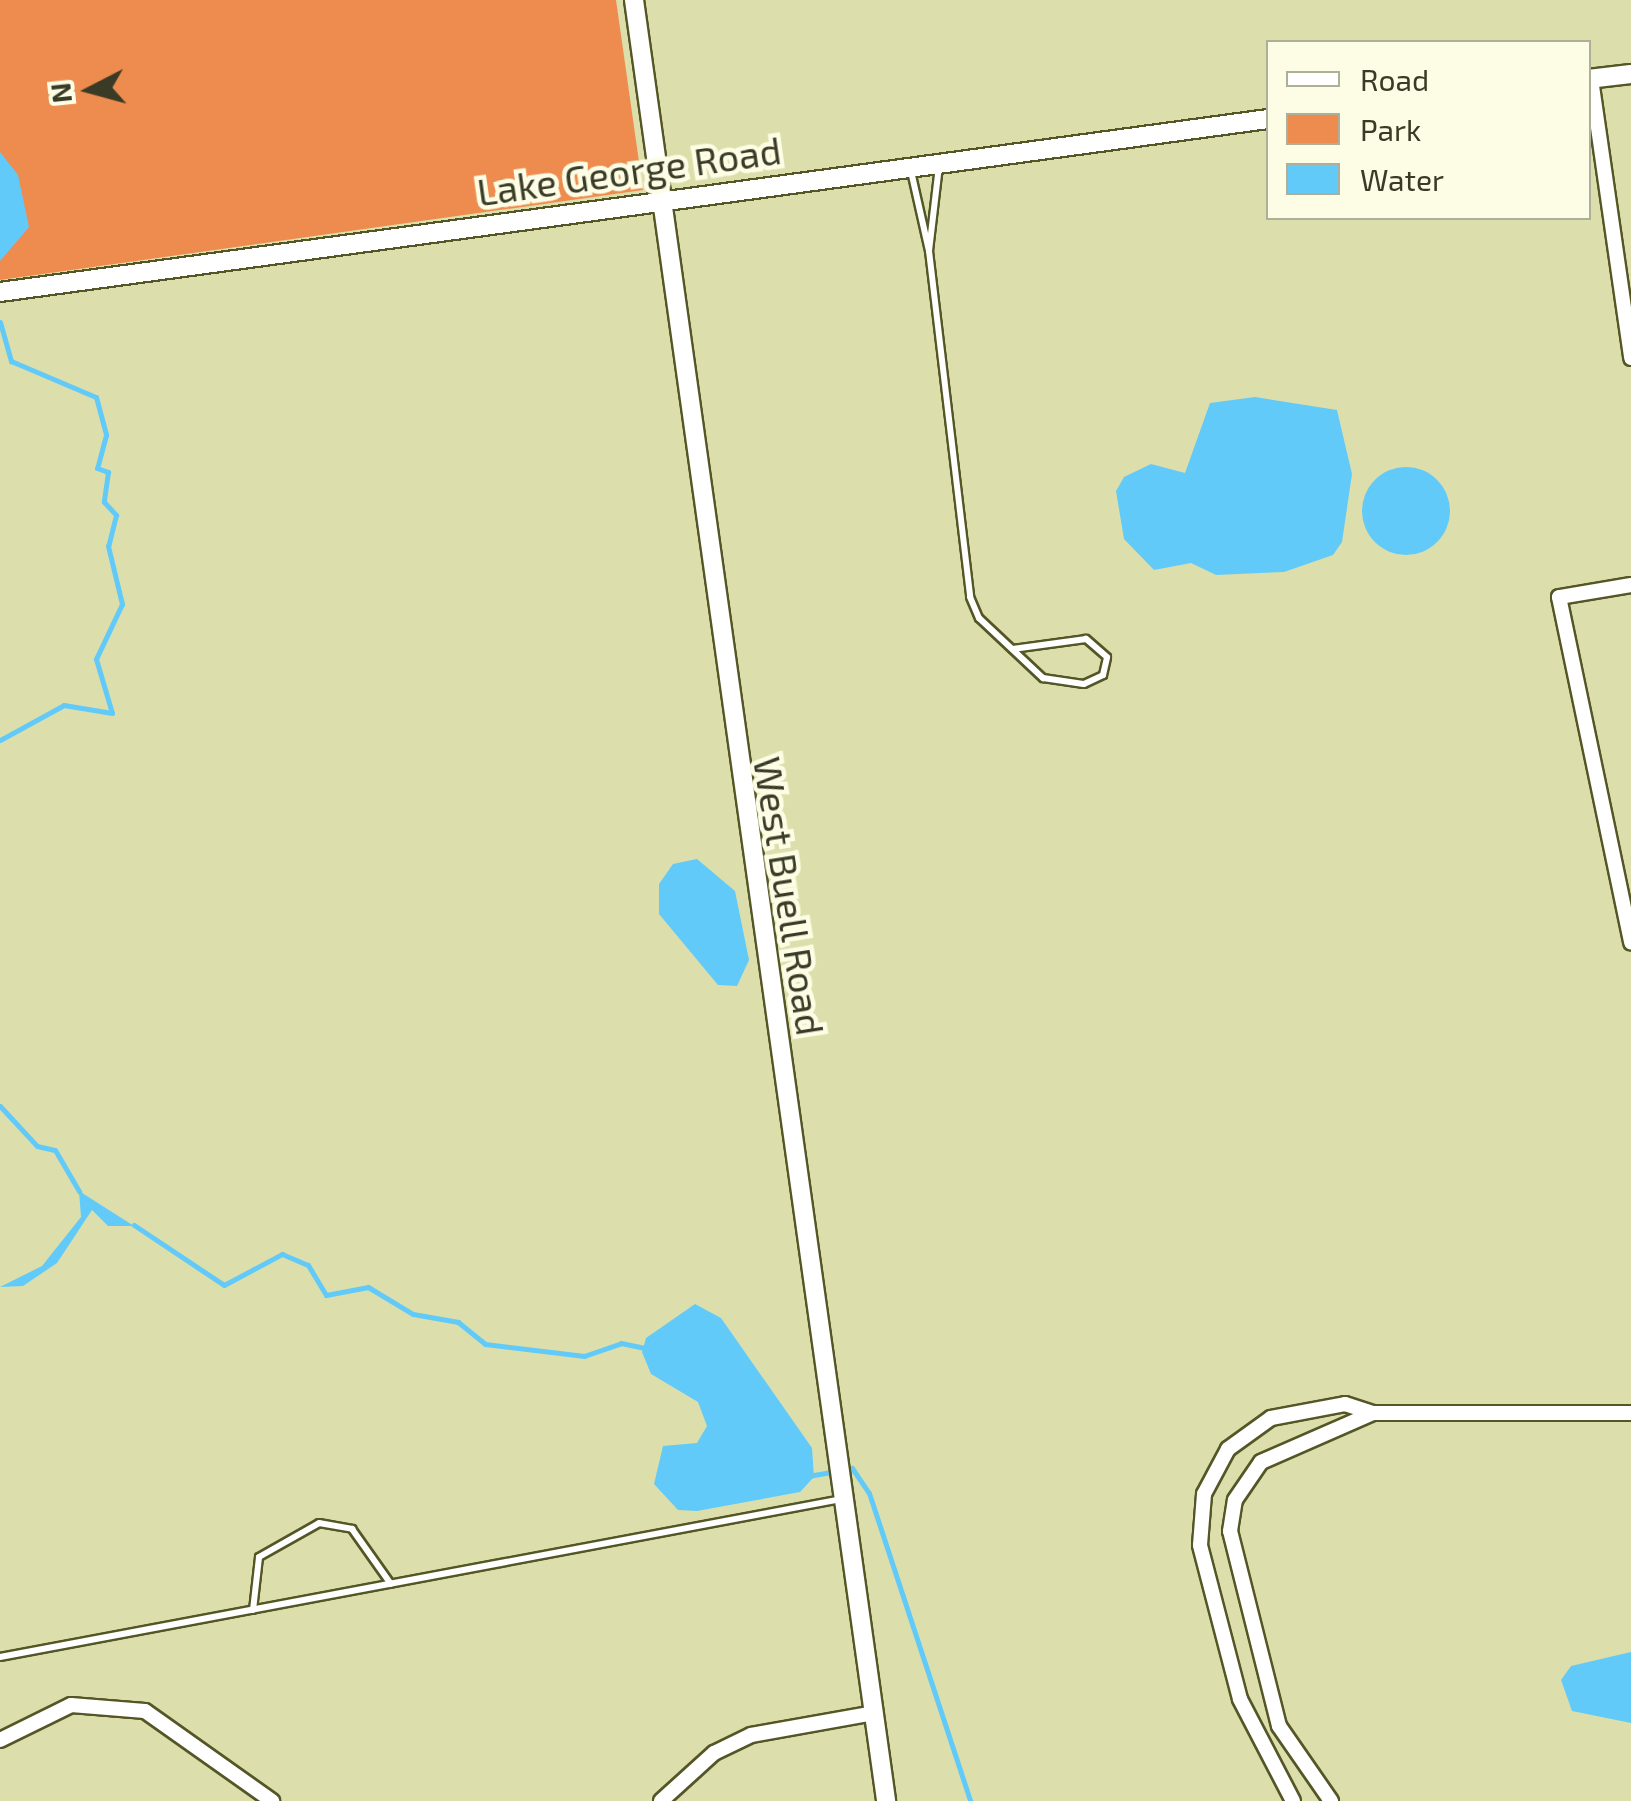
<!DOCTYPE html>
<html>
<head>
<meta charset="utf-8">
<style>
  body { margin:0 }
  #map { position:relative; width:1631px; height:1801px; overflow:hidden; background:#dcdfab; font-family:"Exo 2",sans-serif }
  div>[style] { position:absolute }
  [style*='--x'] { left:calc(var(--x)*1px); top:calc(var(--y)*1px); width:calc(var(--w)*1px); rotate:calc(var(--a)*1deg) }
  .green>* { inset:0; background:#ee8b4e }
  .water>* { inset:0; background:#62caf9 }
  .round { border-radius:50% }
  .stream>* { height:5px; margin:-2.5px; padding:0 2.5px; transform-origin:2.5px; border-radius:2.5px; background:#62caf9 }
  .roads { filter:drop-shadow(2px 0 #545626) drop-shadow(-2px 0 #545626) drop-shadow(0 2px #545626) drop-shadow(0 -2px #545626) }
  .service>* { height:6px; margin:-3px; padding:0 3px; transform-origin:3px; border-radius:3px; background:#fff }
  .minor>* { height:14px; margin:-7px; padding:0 7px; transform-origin:7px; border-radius:7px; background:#fff }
  .tertiary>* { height:18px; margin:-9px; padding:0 9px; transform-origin:9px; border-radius:9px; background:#fff }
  span { translate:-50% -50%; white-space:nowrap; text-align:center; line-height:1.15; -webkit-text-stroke:9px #fcfde4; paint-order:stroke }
  .street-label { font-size:38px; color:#3a3b26 }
  .legend { position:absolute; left:1266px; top:40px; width:325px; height:180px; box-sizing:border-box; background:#fcfde4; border:2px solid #aeaf98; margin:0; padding:12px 18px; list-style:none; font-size:30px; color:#3a3b26 }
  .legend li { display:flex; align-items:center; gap:20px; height:50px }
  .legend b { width:50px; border:2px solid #aeaf98 }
  .north { position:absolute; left:40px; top:40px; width:100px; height:100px; -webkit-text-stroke:8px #fcfde4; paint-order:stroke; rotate:264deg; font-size:28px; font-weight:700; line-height:40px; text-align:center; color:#3a3b26 }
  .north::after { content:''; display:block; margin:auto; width:35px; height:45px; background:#3a3b26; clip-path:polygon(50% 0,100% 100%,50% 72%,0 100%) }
</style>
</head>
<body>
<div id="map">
  <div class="green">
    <div style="clip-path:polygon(0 0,616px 0,643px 190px,0 280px)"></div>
  </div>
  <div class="water">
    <div style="clip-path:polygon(0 152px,18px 175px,29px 227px,0 261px)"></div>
    <div style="clip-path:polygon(1255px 397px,1337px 410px,1352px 474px,1342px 542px,1333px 555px,1284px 572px,1216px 575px,1191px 563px,1154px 570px,1124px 539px,1116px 491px,1124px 477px,1151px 464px,1185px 473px,1210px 403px)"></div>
    <div class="round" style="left:1362px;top:467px;width:88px;height:88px"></div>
    <div style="clip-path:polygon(697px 859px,735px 891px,749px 960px,737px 986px,718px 985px,659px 914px,659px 884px,673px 864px)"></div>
    <div style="clip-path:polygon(79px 1191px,134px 1226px,108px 1226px,92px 1210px,57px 1263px,23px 1286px,0 1287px,42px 1266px,81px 1217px)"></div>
    <div style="clip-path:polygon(695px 1304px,721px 1318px,812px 1448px,814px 1477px,800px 1492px,697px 1511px,678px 1510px,654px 1484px,663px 1446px,697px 1443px,707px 1426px,698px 1402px,651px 1374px,642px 1352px,646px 1338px)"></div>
    <div style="clip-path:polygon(1631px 1652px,1631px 1723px,1572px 1711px,1561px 1680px,1571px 1666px)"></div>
  </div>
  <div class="stream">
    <div style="--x:0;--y:322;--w:41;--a:74.2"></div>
    <div style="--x:11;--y:361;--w:92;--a:23"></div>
    <div style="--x:96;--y:397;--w:39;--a:75"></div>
    <div style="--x:106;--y:435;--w:34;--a:105"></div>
    <div style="--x:97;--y:468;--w:12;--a:20"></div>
    <div style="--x:108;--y:472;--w:30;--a:98"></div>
    <div style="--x:104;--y:502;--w:18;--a:47"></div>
    <div style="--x:116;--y:515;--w:32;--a:104"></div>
    <div style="--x:108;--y:546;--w:60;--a:76.4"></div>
    <div style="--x:122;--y:604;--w:61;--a:115.3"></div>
    <div style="--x:96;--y:659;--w:56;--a:73.5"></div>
    <div style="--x:112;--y:713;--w:49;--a:-170.5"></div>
    <div style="--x:64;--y:705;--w:73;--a:151.3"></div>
    <div style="--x:0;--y:1106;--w:54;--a:47.2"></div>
    <div style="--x:37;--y:1146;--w:18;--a:13"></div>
    <div style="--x:55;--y:1150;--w:48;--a:59.7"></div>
    <div style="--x:134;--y:1225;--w:108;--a:33.7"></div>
    <div style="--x:224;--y:1285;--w:66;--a:-28.1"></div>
    <div style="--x:282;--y:1254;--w:28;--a:23"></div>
    <div style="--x:308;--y:1265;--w:35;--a:59"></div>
    <div style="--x:326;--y:1295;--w:43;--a:-10.8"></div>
    <div style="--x:368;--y:1287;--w:52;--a:31"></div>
    <div style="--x:413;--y:1314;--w:46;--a:10.1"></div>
    <div style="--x:458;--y:1322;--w:35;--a:39"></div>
    <div style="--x:485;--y:1344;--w:100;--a:6.9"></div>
    <div style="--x:584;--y:1356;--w:39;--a:-19"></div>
    <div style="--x:621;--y:1343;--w:29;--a:12"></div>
    <div style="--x:852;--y:1468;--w:30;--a:56"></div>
    <div style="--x:869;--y:1493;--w:324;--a:71.8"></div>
    <div style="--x:808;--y:1476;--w:22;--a:-10"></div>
  </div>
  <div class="roads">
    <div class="service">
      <div style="--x:911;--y:171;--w:82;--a:77.3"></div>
      <div style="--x:929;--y:251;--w:86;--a:-83.3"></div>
      <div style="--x:929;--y:251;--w:348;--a:83.2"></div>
      <div style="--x:970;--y:597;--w:23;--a:67"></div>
      <div style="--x:979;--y:618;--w:88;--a:43.2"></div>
      <div style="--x:1043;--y:678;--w:41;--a:8.3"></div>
      <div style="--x:1084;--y:684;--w:21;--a:-25"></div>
      <div style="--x:1103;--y:675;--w:18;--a:-77"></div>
      <div style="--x:1107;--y:657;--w:28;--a:-139"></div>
      <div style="--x:1086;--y:639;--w:74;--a:172.2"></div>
      <div style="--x:253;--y:1610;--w:53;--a:-83.5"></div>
      <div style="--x:259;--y:1557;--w:69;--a:-29.5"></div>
      <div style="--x:319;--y:1523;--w:34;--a:10"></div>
      <div style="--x:352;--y:1529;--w:67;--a:54.7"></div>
      <div style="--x:0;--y:1657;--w:857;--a:-10.63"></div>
    </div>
    <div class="minor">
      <div style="--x:1591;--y:79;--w:282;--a:81.8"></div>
      <div style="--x:1631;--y:585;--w:73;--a:170.5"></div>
      <div style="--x:1559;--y:597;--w:353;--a:78.2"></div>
      <div style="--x:0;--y:1740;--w:79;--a:-26.2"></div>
      <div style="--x:71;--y:1705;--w:74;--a:4.6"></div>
      <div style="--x:145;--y:1711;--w:156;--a:35.3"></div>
      <div style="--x:661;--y:1801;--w:72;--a:-42.2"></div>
      <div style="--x:714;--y:1753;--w:41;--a:-25.9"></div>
      <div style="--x:751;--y:1735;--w:126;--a:-10.1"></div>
      <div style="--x:1293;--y:1801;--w:115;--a:-117.5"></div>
      <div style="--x:1240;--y:1699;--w:159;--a:-104.6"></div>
      <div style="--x:1200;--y:1545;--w:51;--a:-85.5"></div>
      <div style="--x:1204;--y:1494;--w:51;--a:-61.9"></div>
      <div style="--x:1228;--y:1449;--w:53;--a:-35.8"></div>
      <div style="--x:1271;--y:1418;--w:75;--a:-10.7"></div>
      <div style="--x:1345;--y:1404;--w:29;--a:18"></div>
      <div style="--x:1373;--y:1413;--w:258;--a:0"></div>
      <div style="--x:1331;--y:1801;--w:91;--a:-124.7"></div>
      <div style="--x:1279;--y:1726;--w:201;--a:-104.1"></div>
      <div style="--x:1230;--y:1531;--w:31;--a:-81"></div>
      <div style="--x:1235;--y:1500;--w:46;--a:-55.6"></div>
      <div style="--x:1261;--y:1462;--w:122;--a:-23.6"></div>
    </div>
    <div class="tertiary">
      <div style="--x:634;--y:0;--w:1819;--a:82.03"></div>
      <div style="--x:1588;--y:79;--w:43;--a:-6.6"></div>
      <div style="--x:0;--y:292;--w:1280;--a:-7.77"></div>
    </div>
  </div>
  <div class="street-label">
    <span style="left:629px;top:171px;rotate:-8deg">Lake George Road</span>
    <span style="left:789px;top:896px;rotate:81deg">West Buell Road</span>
  </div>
  <ul class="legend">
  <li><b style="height:12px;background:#fff"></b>Road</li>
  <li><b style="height:28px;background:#ee8b4e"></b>Park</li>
  <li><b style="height:28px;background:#62caf9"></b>Water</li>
  </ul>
  <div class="north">N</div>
</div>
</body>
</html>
